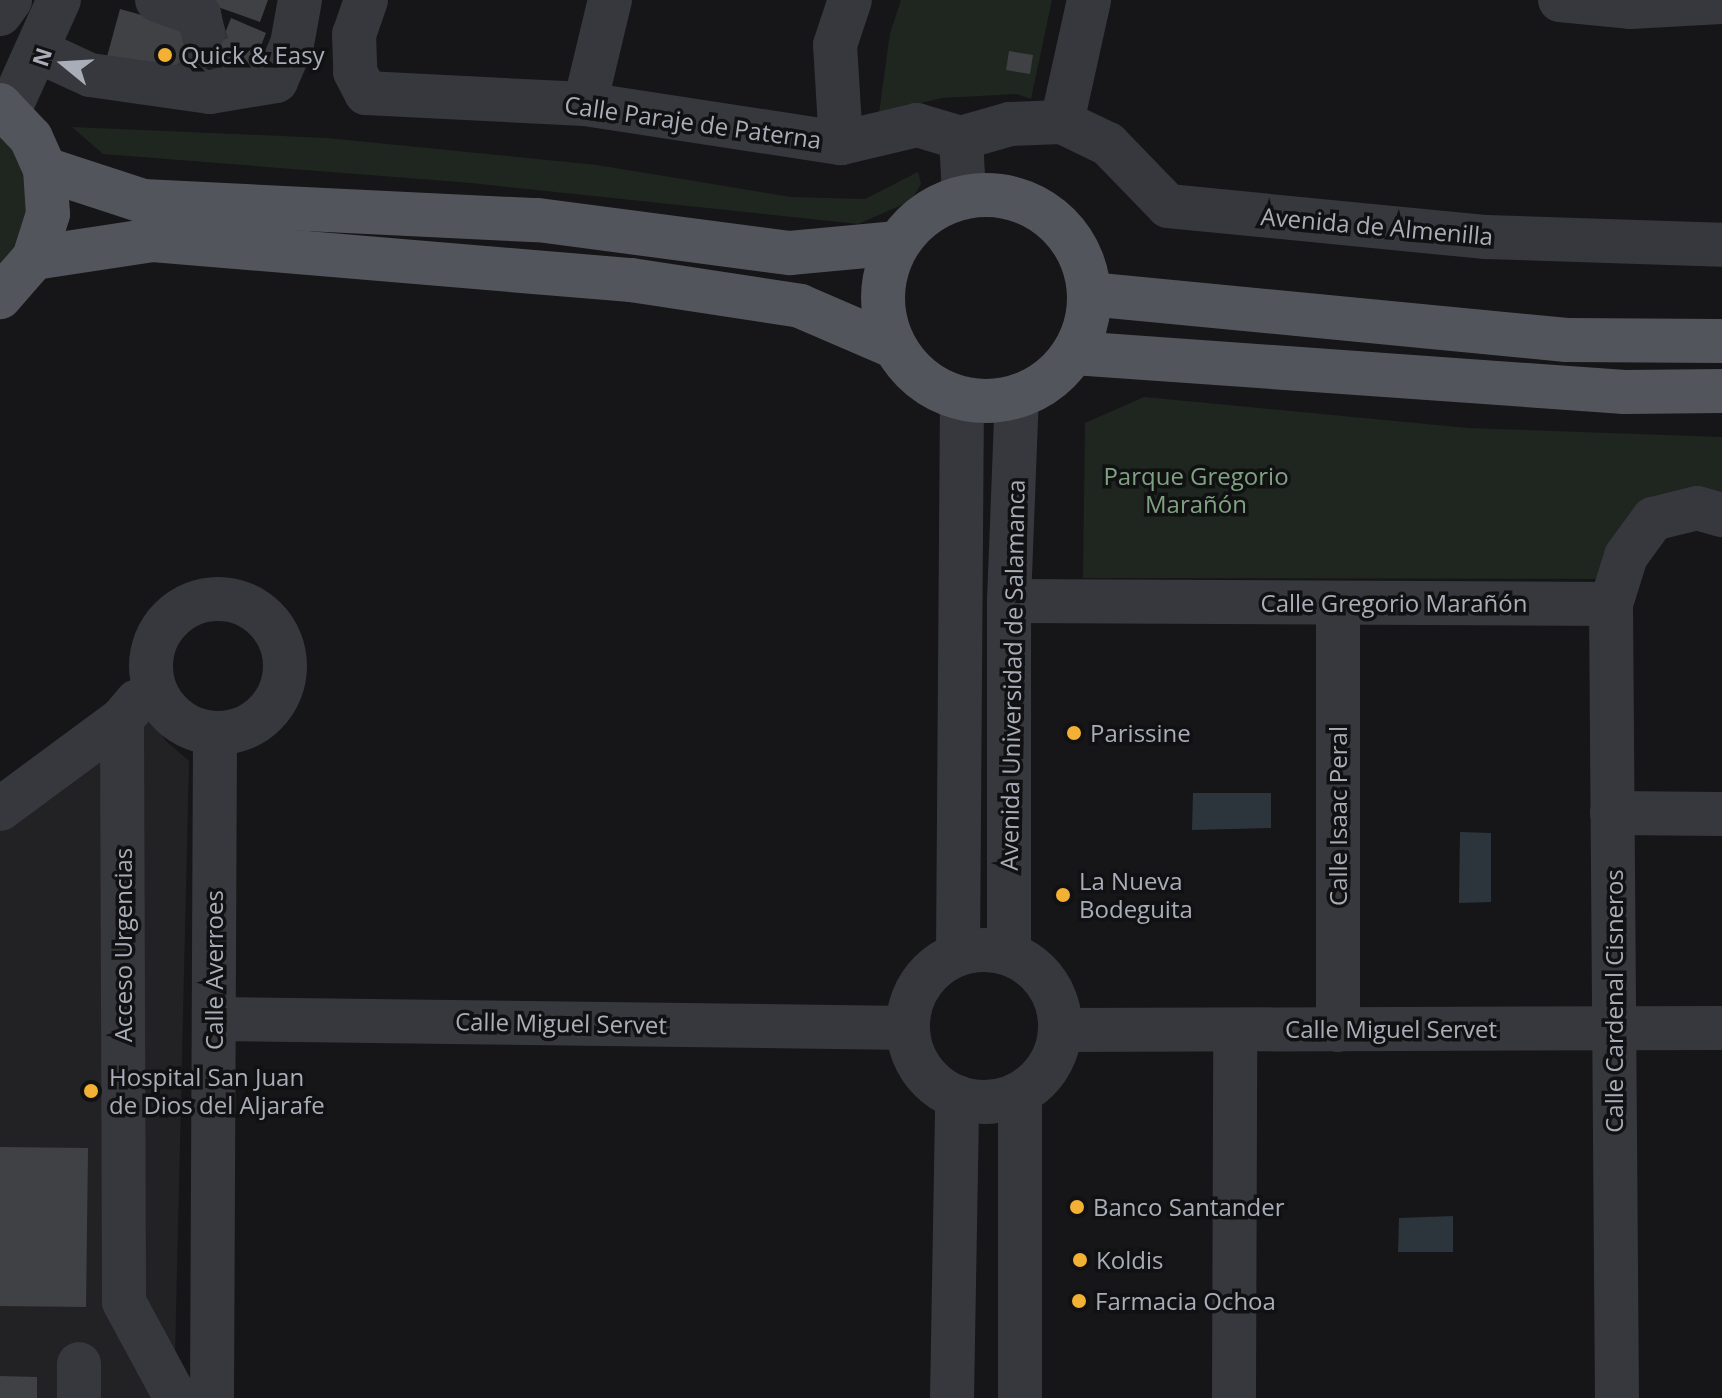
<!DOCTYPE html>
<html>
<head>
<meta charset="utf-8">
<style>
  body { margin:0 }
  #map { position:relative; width:1722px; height:1398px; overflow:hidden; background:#161618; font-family:"Open Sans",sans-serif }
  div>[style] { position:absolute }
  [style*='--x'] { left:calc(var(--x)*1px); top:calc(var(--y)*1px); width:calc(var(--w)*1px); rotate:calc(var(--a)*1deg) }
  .built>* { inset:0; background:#222225 }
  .green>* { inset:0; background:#1e261f }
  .water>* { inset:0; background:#2c353c }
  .building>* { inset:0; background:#404145 }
  .minor-tunnel>* { height:44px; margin-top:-22px; transform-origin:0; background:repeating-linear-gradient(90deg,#333438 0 44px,transparent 0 66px) }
  .minor>* { height:44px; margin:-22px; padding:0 22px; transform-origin:22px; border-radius:22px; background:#37383d }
  .minor>.ring { margin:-22px; padding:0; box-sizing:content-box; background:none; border:44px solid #37383d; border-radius:50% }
  .major>* { height:44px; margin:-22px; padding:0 22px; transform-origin:22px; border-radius:22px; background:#53555c }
  .major>.ring { margin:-22px; padding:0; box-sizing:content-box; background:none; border:44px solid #53555c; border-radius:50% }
  .dots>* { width:22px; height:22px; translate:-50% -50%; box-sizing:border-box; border:4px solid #111113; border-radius:50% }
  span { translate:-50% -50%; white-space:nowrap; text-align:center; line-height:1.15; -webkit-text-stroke:7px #111113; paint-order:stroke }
  .poi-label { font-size:24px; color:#a8adb8 }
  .left { translate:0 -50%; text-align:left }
  .street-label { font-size:24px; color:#a8adb8 }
  .park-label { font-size:24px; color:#7fa381 }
  .north { position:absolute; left:24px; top:24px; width:80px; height:80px; -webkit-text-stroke:6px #111113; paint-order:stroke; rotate:288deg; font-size:22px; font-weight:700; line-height:32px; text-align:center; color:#a8adb8 }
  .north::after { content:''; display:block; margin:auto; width:28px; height:36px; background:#a8adb8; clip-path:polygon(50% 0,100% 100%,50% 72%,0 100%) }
</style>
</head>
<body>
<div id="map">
  <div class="built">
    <div style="clip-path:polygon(138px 699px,166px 741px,189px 761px,174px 1398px,0 1398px,0 785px)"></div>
  </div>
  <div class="green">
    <div style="clip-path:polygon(901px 0,1052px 0,1031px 99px,1017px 94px,942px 98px,879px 113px,890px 33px)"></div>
    <div style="clip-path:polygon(72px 127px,327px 138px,597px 165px,791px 197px,865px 199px,918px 172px,921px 184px,911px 201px,858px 224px,471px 183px,103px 154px)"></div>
    <div style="clip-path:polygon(0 130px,14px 147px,26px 180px,26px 215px,14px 248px,0 265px)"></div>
    <div style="clip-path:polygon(1144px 397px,1468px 428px,1722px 437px,1722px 495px,1596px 579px,1083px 578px,1085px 423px)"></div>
  </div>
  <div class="water">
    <div style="clip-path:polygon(1193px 793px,1271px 793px,1271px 828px,1192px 830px)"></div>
    <div style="clip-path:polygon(1460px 832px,1491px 833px,1491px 902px,1459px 903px)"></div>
    <div style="clip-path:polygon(1453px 1216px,1453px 1252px,1398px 1252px,1399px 1218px)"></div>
  </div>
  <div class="building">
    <div style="clip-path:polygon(198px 0,268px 0,260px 22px)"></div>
    <div style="clip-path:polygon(120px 9px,214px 35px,199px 89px,105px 64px)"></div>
    <div style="clip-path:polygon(231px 18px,266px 33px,252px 68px,217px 54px)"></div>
    <div style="clip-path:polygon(1009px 51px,1033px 55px,1030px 74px,1006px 70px)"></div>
    <div style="clip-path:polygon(0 1147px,88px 1148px,86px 1307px,0 1306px)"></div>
    <div style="clip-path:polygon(0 1376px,37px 1377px,37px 1398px,0 1398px)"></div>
  </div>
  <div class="minor-tunnel">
    <div style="--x:182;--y:89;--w:32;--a:-41"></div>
    <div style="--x:206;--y:68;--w:22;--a:-85"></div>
    <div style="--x:208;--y:46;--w:14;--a:-111"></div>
  </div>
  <div class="minor">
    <div style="--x:157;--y:0;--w:45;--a:19.7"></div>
    <div style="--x:199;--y:15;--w:18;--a:77"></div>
    <div style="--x:366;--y:0;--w:36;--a:109"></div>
    <div style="--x:354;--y:34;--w:38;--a:88"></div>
    <div style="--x:355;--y:72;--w:24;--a:62"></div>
    <div style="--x:366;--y:93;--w:219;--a:2.9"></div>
    <div style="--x:585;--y:104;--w:259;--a:8.7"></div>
    <div style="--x:841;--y:143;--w:78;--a:-13.3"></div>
    <div style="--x:917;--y:125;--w:46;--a:16.5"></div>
    <div style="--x:961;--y:138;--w:51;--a:-15.9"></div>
    <div style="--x:1010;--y:124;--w:52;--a:-2.2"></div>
    <div style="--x:1062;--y:122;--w:51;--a:25.6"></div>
    <div style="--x:1108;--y:144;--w:86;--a:45.9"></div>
    <div style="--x:1168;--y:206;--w:320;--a:5.6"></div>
    <div style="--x:1486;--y:237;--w:236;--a:1.9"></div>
    <div style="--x:1560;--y:0;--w:70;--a:5.7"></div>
    <div style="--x:1630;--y:7;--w:92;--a:-3.1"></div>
    <div style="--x:0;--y:14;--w:17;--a:-54"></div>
    <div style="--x:53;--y:58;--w:41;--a:24.7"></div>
    <div style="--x:90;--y:75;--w:121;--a:8.1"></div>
    <div style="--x:210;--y:92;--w:67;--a:-9.5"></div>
    <div style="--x:276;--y:81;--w:40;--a:-66.6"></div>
    <div style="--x:292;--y:44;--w:45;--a:-79.7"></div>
    <div style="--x:585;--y:104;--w:107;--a:-76.5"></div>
    <div style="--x:9;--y:111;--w:122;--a:-65.8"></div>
    <div style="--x:1062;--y:122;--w:125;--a:-77.5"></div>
    <div style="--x:961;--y:138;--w:58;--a:87"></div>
    <div style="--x:841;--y:143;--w:98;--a:-93.5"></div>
    <div style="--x:835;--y:45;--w:47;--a:-71.6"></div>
    <div class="ring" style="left:151px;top:599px;width:90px;height:90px"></div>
    <div style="--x:1009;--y:601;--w:602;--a:0.29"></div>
    <div style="--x:1611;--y:604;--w:50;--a:-72.6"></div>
    <div style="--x:1626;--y:556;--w:46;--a:-53.9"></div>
    <div style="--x:1653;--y:519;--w:45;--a:-14"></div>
    <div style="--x:1697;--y:508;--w:26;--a:16"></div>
    <div style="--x:1611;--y:604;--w:794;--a:89.57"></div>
    <div style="--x:122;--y:719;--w:583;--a:89.8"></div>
    <div style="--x:124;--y:1302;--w:109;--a:61.6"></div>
    <div style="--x:0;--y:809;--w:152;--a:-36.4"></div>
    <div style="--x:122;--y:719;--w:23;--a:-50"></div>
    <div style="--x:1612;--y:813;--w:110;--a:0.5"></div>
    <div class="ring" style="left:908px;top:950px;width:108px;height:108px"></div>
    <div style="--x:958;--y:954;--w:555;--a:-89.59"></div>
    <div style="--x:1009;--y:954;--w:353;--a:-90"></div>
    <div style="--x:1009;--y:601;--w:204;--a:-87.8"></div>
    <div style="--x:214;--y:1019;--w:694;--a:0.74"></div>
    <div style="--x:1060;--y:1030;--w:662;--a:-0.17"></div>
    <div style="--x:1338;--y:1030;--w:427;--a:-90"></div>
    <div style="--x:1020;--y:1096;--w:302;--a:90"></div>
    <div style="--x:79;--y:1398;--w:34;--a:-90"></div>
    <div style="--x:212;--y:1398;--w:665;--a:-89.74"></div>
    <div style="--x:952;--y:1398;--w:301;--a:-89"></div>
    <div style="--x:1234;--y:1398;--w:368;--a:-89.8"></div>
  </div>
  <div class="major">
    <div style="--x:0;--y:105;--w:45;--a:46.8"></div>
    <div style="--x:31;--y:138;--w:34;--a:66"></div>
    <div style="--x:45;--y:169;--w:45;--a:86.2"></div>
    <div style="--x:48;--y:214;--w:46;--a:107.7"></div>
    <div style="--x:34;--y:258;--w:52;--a:131.1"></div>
    <div style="--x:45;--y:169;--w:103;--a:18.1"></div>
    <div style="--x:143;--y:201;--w:395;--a:2.8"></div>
    <div style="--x:538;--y:220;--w:254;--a:7.5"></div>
    <div style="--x:790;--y:253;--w:108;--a:-5.3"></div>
    <div class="ring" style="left:883px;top:195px;width:162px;height:162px"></div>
    <div style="--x:34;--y:258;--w:120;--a:-8.6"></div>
    <div style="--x:153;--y:240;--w:480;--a:4.8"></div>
    <div style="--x:631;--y:280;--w:171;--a:8.7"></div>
    <div style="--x:800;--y:306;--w:103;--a:23.3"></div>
    <div style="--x:1089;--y:294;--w:480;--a:5.5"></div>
    <div style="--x:1567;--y:340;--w:155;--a:0.4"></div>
    <div style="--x:1074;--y:353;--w:552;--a:4.05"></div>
    <div style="--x:1625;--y:392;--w:97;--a:-0.6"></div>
  </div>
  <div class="dots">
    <div style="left:165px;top:55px;background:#f2b134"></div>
    <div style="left:1074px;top:733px;background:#f2b134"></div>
    <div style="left:1063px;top:895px;background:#f2b134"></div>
    <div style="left:91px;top:1091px;background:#f2b134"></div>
    <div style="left:1077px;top:1207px;background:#f2b134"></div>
    <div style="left:1080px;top:1260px;background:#f2b134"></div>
    <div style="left:1079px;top:1301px;background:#f2b134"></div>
  </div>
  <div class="poi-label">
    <span class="left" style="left:181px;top:55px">Quick &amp; Easy</span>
    <span class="left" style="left:1090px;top:733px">Parissine</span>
    <span class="left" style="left:1079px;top:895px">La Nueva<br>Bodeguita</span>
    <span class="left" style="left:109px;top:1091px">Hospital San Juan<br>de Dios del Aljarafe</span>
    <span class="left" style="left:1093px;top:1207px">Banco Santander</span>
    <span class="left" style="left:1096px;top:1260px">Koldis</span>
    <span class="left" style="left:1095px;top:1301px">Farmacia Ochoa</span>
  </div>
  <div class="street-label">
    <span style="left:693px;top:122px;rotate:8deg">Calle Paraje de Paterna</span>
    <span style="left:1377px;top:226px;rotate:5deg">Avenida de Almenilla</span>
    <span style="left:1394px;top:603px">Calle Gregorio Marañón</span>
    <span style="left:1012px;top:675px;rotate:-89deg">Avenida Universidad de Salamanca</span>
    <span style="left:1338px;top:816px;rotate:-90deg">Calle Isaac Peral</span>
    <span style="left:123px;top:945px;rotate:-90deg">Acceso Urgencias</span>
    <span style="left:214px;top:970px;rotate:-90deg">Calle Averroes</span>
    <span style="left:1614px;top:1001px;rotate:-90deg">Calle Cardenal Cisneros</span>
    <span style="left:561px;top:1023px;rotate:1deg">Calle Miguel Servet</span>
    <span style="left:1391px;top:1029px">Calle Miguel Servet</span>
  </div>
  <div class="park-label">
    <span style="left:1196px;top:490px">Parque Gregorio<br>Marañón</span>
  </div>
  <div class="north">N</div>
</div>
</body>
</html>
